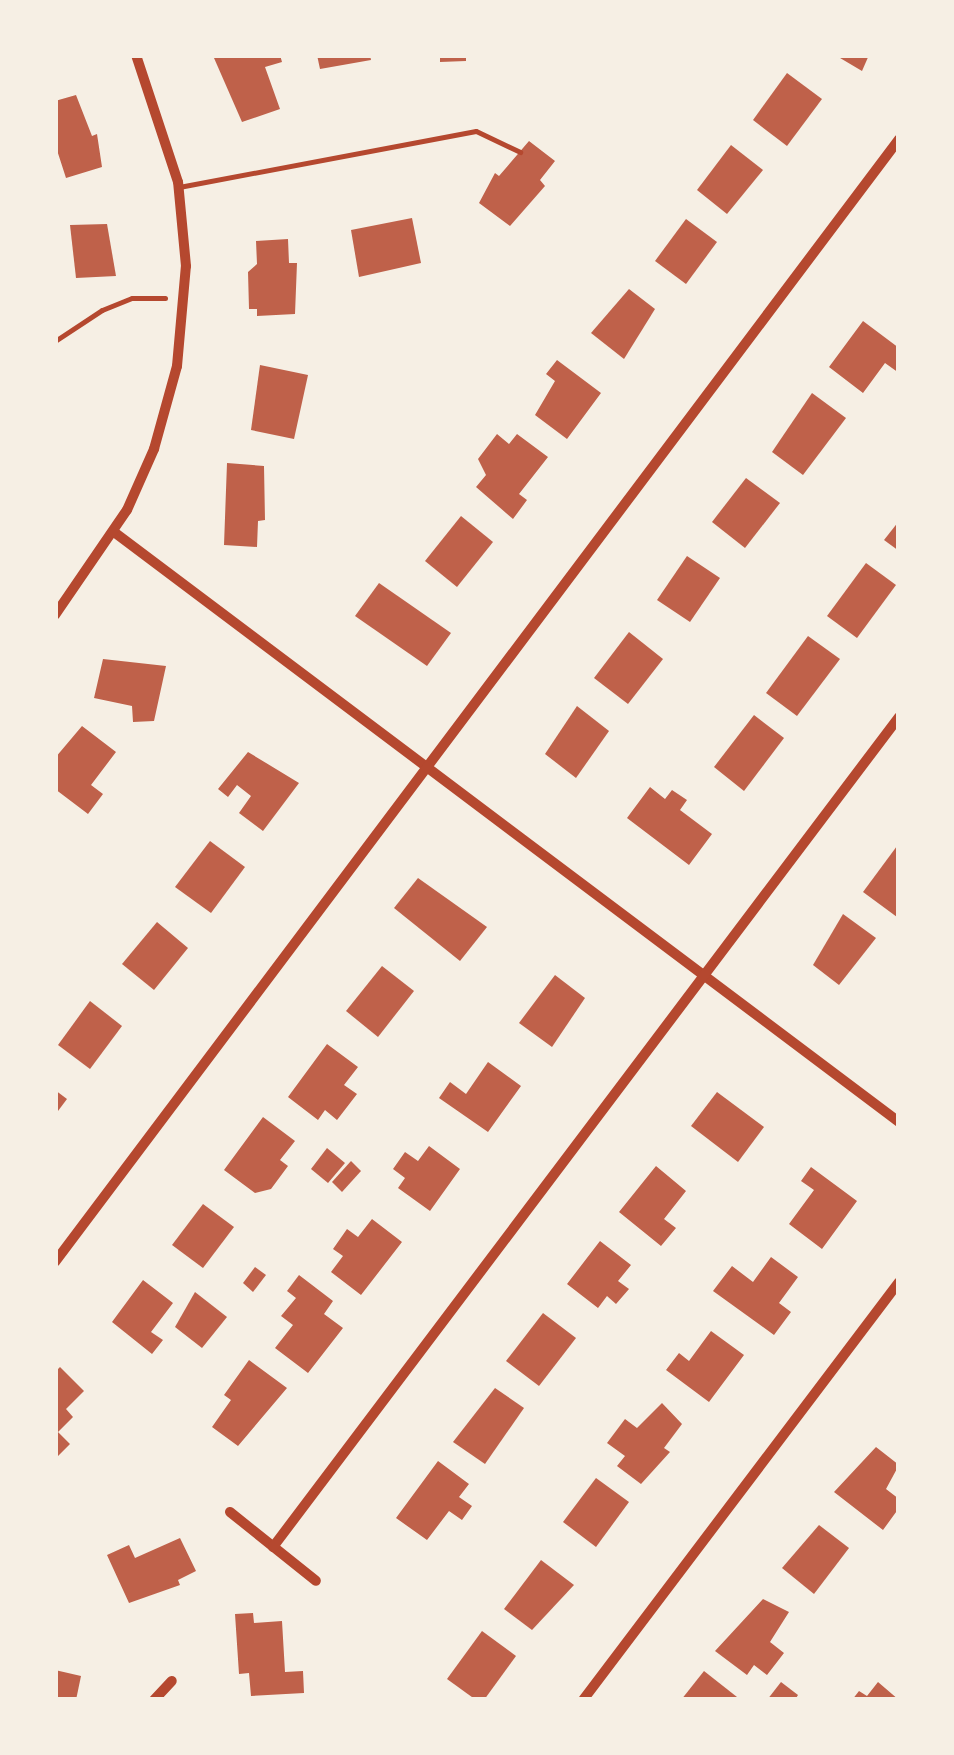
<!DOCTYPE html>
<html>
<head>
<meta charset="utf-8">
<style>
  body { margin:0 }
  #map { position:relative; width:954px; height:1755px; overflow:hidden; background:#f6efe4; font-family:"Varela Round",sans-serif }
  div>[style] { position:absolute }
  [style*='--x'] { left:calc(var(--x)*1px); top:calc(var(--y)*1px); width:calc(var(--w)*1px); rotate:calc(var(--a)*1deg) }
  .building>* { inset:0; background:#bf614a }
  .path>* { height:5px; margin:-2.5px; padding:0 2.5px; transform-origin:2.5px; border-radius:2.5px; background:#b5482f }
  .service>* { height:5px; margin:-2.5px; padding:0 2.5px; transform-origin:2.5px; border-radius:2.5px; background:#b5482f }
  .minor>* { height:10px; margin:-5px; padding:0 5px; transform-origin:5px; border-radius:5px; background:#b5482f }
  span { translate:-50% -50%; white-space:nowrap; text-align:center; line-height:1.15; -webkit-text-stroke:8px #f6efe4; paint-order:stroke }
  .frame { position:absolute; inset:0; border:58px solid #f6efe4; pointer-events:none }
</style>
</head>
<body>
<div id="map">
  <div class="building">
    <div style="clip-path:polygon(222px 55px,280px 55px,282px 62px,265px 67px,280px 109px,242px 122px,214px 58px)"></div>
    <div style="clip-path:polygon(317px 55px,370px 55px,371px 60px,320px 69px)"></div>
    <div style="clip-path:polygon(440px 55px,466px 55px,466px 61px,440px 62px)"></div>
    <div style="clip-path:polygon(835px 55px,869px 55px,862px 71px)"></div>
    <div style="clip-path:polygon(787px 73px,822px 99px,787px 146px,753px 120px)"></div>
    <div style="clip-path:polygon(76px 95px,92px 136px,97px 134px,102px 167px,66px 178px,55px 144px,55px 101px)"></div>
    <div style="clip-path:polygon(529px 141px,555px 161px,540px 180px,545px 186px,510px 226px,479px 203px,495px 173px,499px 176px)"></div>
    <div style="clip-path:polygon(731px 145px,763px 170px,727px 214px,697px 190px)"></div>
    <div style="clip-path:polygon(412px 218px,421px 263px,359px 277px,351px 230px)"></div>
    <div style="clip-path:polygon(686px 219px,717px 242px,686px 284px,655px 261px)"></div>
    <div style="clip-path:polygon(107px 224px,116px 276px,76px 278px,70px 225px)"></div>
    <div style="clip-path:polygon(288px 239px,289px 263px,297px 263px,295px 314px,257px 316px,257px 309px,249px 309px,248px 272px,257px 264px,256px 241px)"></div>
    <div style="clip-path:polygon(629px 289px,655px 309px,624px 359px,591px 333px)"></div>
    <div style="clip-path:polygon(863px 321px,899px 348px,899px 373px,885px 363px,863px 393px,829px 367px)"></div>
    <div style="clip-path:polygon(557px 360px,601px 393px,567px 439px,535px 415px,555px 381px,546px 374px)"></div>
    <div style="clip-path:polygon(260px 365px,308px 375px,294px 439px,251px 430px)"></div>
    <div style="clip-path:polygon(812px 393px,846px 418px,803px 475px,772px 452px)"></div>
    <div style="clip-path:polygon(497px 434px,509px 444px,517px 434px,548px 457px,519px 494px,527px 500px,513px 519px,476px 487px,486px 475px,478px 459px)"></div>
    <div style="clip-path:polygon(227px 463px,264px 466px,265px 520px,258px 521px,257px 547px,224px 545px)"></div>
    <div style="clip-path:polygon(746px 478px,780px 503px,745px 548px,712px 522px)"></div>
    <div style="clip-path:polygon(461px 516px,493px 542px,457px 587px,425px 561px)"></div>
    <div style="clip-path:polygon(899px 521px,899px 551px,884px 540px)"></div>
    <div style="clip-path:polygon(687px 556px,720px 578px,690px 622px,657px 600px)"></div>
    <div style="clip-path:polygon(866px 563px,896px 585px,857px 638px,827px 616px)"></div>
    <div style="clip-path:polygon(379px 583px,451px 633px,427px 666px,355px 616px)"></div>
    <div style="clip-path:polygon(629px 632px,663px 659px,628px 704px,594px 678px)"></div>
    <div style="clip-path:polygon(808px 636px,840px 659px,797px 716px,766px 693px)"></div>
    <div style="clip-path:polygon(103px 659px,166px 666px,154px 721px,133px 722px,132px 706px,94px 698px)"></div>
    <div style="clip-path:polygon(577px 706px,609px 731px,576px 778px,545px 754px)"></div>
    <div style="clip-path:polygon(754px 715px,784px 738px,744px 791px,714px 767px)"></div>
    <div style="clip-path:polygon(82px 726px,116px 752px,91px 785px,103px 794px,88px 814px,55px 789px,55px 758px)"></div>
    <div style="clip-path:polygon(248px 752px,299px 783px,263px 831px,239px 813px,251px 796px,237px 785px,228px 797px,218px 789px)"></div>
    <div style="clip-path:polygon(650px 787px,665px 799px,672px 790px,687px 800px,680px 810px,712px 834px,689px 865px,627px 818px)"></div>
    <div style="clip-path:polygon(210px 841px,245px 867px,211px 913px,175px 887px)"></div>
    <div style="clip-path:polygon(897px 846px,899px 847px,897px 917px,863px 892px)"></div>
    <div style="clip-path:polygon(418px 878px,487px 927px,460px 961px,394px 908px)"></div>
    <div style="clip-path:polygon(843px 914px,876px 938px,839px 985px,813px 965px)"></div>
    <div style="clip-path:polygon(157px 922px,188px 948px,154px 990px,122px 964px)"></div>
    <div style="clip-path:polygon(382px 966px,414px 991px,378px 1037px,346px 1011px)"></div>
    <div style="clip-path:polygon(555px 975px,585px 998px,552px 1047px,519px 1023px)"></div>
    <div style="clip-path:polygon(90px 1001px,122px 1026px,90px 1069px,58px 1045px)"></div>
    <div style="clip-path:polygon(327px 1044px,358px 1067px,344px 1085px,357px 1094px,337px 1120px,325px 1110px,318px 1120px,288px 1097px)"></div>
    <div style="clip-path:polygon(488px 1062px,521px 1086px,488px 1132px,439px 1098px,450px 1082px,466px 1094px)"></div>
    <div style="clip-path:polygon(55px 1090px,67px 1099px,55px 1115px)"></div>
    <div style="clip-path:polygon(717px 1092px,764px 1127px,738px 1162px,691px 1126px)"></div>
    <div style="clip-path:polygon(263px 1117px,295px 1141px,280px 1160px,288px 1166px,271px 1189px,255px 1193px,224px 1170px)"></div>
    <div style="clip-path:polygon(429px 1146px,460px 1169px,430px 1211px,398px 1188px,405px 1178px,393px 1169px,405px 1152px,418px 1161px)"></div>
    <div style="clip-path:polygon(327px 1148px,345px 1163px,328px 1183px,311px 1169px)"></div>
    <div style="clip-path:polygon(351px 1161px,361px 1171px,342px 1192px,332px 1182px)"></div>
    <div style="clip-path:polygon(656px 1166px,686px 1191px,664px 1219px,676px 1228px,661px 1246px,619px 1212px)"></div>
    <div style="clip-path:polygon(811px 1167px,857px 1201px,822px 1249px,789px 1224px,814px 1190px,801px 1181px)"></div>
    <div style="clip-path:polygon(203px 1204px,234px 1227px,203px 1268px,172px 1245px)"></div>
    <div style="clip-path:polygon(372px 1219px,402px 1242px,361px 1295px,331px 1272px,343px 1256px,333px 1249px,347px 1229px,358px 1237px)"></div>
    <div style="clip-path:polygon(600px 1241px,631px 1265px,618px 1281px,629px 1289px,616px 1304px,607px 1296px,598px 1308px,567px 1284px)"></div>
    <div style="clip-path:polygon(771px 1257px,798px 1277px,779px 1303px,791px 1312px,774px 1335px,713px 1291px,732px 1266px,753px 1282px)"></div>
    <div style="clip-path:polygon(255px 1267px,266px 1275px,253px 1292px,243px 1283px)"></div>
    <div style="clip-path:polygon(299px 1275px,333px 1301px,324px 1314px,343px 1328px,308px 1373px,275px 1348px,293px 1325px,281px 1316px,296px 1298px,287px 1291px)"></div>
    <div style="clip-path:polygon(143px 1280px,173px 1303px,151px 1332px,163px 1340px,152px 1354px,112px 1322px)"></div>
    <div style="clip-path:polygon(195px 1292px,227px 1317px,202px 1348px,175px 1327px)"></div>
    <div style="clip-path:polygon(543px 1313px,576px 1338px,539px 1386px,506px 1361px)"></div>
    <div style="clip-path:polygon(711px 1331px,744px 1355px,709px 1402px,666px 1370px,679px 1353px,689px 1361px)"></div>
    <div style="clip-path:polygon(249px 1360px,287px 1388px,238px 1446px,212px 1427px,231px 1400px,224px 1395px)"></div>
    <div style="clip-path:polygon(60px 1367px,84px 1391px,66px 1409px,73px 1417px,58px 1432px,70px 1444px,55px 1459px,55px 1372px)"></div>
    <div style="clip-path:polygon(495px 1388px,524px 1408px,485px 1464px,453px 1442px)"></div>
    <div style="clip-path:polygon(662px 1403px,682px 1424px,664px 1448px,670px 1452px,641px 1484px,617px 1466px,625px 1456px,607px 1443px,625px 1419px,637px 1428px)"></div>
    <div style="clip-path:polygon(876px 1447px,899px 1465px,886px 1489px,899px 1499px,899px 1508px,883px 1530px,834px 1492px)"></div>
    <div style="clip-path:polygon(438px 1461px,469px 1484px,459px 1497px,472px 1506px,462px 1520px,449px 1511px,427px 1540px,396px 1518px)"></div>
    <div style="clip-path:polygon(596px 1478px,629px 1502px,596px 1547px,563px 1522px)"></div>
    <div style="clip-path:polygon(819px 1525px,849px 1548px,814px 1594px,782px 1568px)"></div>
    <div style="clip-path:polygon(180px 1538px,196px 1571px,178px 1580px,180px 1585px,129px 1603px,107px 1555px,129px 1545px,135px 1558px)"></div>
    <div style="clip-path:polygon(541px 1560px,574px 1585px,532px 1630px,504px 1609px)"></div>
    <div style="clip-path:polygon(763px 1599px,789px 1612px,770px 1642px,784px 1653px,767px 1675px,754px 1665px,747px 1675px,715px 1651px)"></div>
    <div style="clip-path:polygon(253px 1613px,254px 1623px,282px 1621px,285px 1672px,303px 1671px,304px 1693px,251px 1696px,249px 1673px,239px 1674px,235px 1614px)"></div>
    <div style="clip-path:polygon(482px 1631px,516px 1656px,484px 1700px,476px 1700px,447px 1679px)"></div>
    <div style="clip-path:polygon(55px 1670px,81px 1676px,76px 1700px,55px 1700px)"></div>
    <div style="clip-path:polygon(704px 1671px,737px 1697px,734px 1700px,681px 1700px)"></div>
    <div style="clip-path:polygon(781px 1682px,798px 1695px,795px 1700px,767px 1700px)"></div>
    <div style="clip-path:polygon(878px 1682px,899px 1700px,852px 1700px,859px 1691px,867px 1696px)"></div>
  </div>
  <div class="path">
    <div style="--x:55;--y:341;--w:56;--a:-33.4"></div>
    <div style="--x:102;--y:310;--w:32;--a:-22"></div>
    <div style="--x:132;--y:298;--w:33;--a:0"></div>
  </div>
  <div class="service">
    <div style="--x:179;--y:187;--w:302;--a:-10.7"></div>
    <div style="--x:476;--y:131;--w:49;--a:25.5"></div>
  </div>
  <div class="minor">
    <div style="--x:114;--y:532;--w:982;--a:36.93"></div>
    <div style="--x:55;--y:615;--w:127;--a:-55.6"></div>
    <div style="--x:127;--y:510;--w:67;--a:-66.1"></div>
    <div style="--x:154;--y:449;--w:86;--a:-74.5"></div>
    <div style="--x:177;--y:366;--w:100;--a:-84.9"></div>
    <div style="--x:186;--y:266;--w:84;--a:-95.4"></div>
    <div style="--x:178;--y:182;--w:134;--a:-108.3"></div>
    <div style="--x:55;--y:1262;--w:1405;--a:-53.07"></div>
    <div style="--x:230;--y:1512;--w:110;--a:38.7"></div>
    <div style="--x:273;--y:1547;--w:1040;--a:-52.98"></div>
    <div style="--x:154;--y:1700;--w:26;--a:-47"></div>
    <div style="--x:583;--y:1700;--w:524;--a:-52.91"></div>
  </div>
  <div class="frame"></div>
</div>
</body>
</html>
